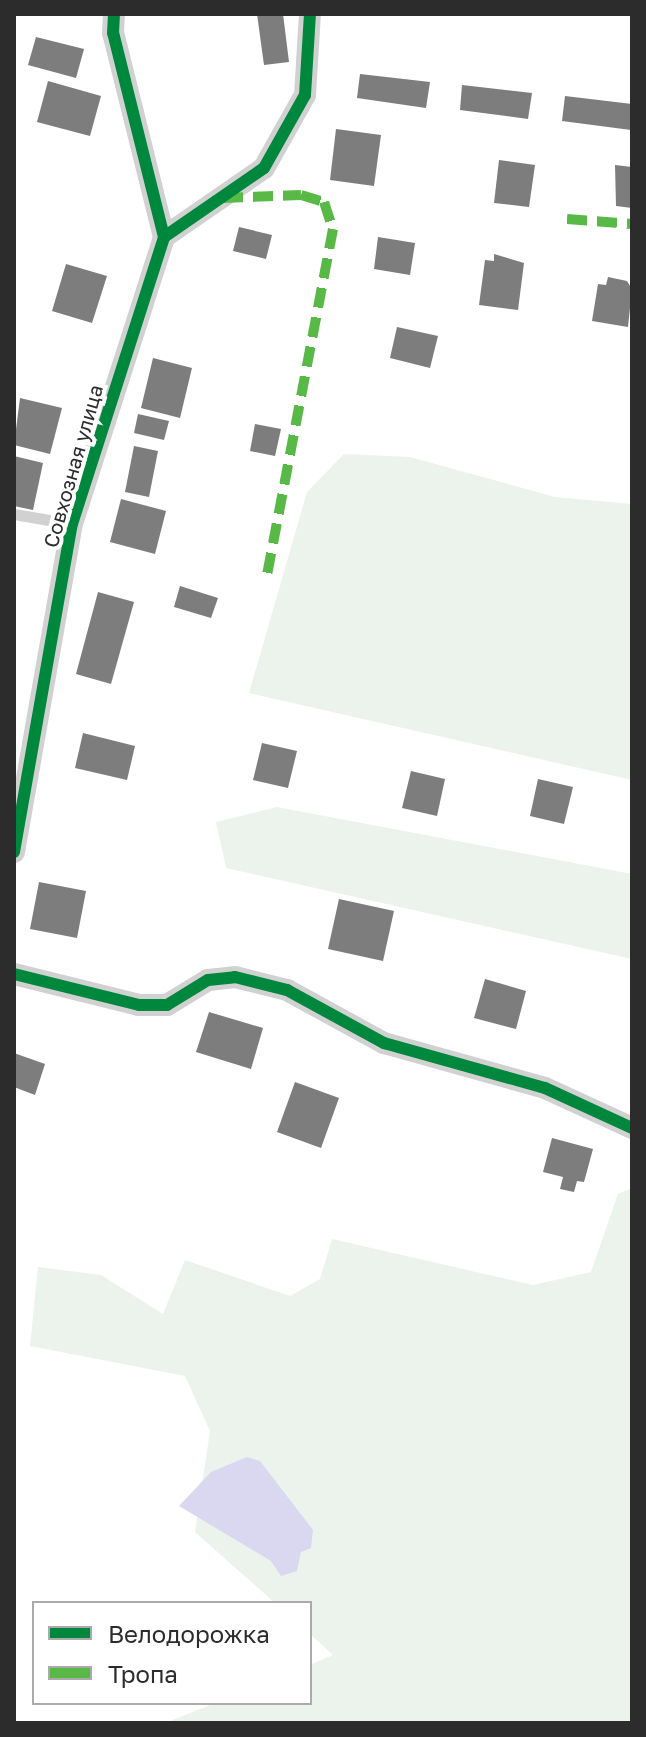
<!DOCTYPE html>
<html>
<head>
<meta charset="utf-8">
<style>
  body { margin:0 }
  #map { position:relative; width:646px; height:1737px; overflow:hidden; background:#fff; font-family:"Golos Text",sans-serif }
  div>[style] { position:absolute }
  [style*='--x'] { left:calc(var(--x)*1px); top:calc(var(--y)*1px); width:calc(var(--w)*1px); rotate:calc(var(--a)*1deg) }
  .green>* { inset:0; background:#ebf3ec }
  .water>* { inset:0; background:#dad7f0 }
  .building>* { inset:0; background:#7d7d7d }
  .service>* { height:11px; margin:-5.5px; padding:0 5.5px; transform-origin:5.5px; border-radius:5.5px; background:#d1d1d1 }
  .minor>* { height:22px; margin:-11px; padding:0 11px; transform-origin:11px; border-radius:11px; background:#d1d1d1 }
  .quiet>* { height:10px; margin-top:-5px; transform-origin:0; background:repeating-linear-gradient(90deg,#58b947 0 20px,transparent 0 30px) }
  .cycleway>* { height:12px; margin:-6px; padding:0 6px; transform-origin:6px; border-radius:6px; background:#00873e }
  span { translate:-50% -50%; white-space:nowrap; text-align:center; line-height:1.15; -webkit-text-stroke:8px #fff; paint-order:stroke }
  .street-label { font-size:20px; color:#2c2c2c }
  .frame { position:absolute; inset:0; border:16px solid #2c2c2c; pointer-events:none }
  .legend { position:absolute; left:32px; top:1601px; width:280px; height:104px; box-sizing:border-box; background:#fff; border:2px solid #ababab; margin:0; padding:10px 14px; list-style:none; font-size:24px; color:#2c2c2c }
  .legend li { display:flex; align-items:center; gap:16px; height:40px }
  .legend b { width:40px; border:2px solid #ababab }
</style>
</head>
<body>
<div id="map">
  <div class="green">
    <div style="clip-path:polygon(344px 454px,410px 457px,555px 497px,632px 504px,632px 780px,249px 693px,307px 492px)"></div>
    <div style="clip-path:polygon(277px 807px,632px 874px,632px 959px,226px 868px,216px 822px)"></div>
    <div style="clip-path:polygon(632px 1188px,632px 1723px,165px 1723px,215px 1703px,310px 1703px,310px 1665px,333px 1655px,310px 1634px,310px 1603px,275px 1603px,195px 1532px,210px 1431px,185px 1376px,30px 1346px,38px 1267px,101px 1275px,163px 1314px,185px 1260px,290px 1296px,320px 1279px,332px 1239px,533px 1285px,591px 1272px,618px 1194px)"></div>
  </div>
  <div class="water">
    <div style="clip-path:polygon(247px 1457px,260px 1461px,313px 1530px,311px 1548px,301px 1552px,297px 1571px,281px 1576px,271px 1561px,179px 1506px,211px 1472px)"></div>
  </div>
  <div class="building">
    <div style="clip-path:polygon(257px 14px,283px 14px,289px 62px,264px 65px)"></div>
    <div style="clip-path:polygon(36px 37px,84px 49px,76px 78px,28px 65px)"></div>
    <div style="clip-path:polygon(360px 74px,430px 82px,426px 108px,357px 98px)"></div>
    <div style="clip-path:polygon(48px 81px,101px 96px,90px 136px,37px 122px)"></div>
    <div style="clip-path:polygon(462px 85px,532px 93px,528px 119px,460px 110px)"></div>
    <div style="clip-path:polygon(565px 96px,632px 104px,631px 130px,562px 121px)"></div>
    <div style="clip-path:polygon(336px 129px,381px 135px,374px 186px,330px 180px)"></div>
    <div style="clip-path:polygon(499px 160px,535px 165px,529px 207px,494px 203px)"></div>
    <div style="clip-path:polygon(615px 165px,632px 167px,632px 208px,616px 206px)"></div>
    <div style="clip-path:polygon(239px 227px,272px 235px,266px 259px,233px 251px)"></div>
    <div style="clip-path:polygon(378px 237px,415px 243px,410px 275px,374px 269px)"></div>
    <div style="clip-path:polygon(494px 254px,524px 263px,518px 310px,479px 305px,485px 260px,494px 261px)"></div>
    <div style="clip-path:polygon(66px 264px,107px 276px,92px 323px,52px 311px)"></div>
    <div style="clip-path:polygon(608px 277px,627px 281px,632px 289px,628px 327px,592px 321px,598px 284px,606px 285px)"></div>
    <div style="clip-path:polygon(397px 327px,438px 336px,430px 368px,390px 358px)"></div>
    <div style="clip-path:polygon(153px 358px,192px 368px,180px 418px,141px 408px)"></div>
    <div style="clip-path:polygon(20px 398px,62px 408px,50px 454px,14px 445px)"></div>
    <div style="clip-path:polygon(138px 414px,169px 421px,164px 440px,134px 433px)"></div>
    <div style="clip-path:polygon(255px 424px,281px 429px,275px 456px,250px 451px)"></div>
    <div style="clip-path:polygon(134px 446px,158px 451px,149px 497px,125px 492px)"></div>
    <div style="clip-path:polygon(14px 456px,43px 463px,33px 510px,14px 506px)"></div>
    <div style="clip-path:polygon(121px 499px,166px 511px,155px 554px,110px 542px)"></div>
    <div style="clip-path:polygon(180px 586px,218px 598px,211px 618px,174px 607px)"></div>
    <div style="clip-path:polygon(98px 592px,134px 602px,111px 684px,76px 674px)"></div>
    <div style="clip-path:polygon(83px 733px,135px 746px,127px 780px,75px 768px)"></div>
    <div style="clip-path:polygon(262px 743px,297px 751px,288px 788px,253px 780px)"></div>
    <div style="clip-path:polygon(411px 771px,445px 779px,437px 816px,402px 808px)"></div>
    <div style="clip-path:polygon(538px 779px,573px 787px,564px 824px,530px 816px)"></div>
    <div style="clip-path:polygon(39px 882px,86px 891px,77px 938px,30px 929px)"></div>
    <div style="clip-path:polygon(339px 899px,394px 911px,383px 961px,328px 949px)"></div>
    <div style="clip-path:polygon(485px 979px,526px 991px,516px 1029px,474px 1018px)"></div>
    <div style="clip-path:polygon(209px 1012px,263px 1028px,251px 1069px,196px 1052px)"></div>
    <div style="clip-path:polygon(14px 1053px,45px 1064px,35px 1095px,14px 1087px)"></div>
    <div style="clip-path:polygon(295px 1082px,339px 1098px,321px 1148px,277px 1132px)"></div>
    <div style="clip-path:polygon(552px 1138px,593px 1149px,584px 1182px,577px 1181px,574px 1192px,560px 1189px,563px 1177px,543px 1172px)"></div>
  </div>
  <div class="service">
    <div style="--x:14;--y:514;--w:59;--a:9.8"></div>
  </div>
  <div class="minor">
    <div style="--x:164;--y:237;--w:121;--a:-34.6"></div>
    <div style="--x:264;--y:168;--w:84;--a:-60.7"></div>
    <div style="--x:305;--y:95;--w:81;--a:-86.5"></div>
    <div style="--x:14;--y:852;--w:333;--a:-80"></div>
    <div style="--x:72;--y:524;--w:301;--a:-72.2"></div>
    <div style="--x:164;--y:237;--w:210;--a:-104"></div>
    <div style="--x:113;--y:33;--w:19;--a:-87"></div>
    <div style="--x:14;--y:974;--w:129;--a:13.9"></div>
    <div style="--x:139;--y:1005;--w:28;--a:0"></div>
    <div style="--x:167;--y:1005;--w:48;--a:-31.4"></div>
    <div style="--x:208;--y:980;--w:27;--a:-6"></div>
    <div style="--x:235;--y:977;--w:54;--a:14"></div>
    <div style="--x:287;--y:990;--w:111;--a:28.7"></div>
    <div style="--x:384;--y:1043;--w:167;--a:15.6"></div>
    <div style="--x:545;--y:1088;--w:96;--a:24.7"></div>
  </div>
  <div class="quiet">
    <div style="--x:223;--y:198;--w:78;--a:-2.2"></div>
    <div style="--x:301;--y:195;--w:24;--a:17"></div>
    <div style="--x:324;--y:202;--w:28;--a:72"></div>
    <div style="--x:333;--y:229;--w:351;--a:100.8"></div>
    <div style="--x:567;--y:219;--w:65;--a:4.4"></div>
  </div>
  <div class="cycleway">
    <div style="--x:164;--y:237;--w:121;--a:-34.6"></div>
    <div style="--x:264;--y:168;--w:84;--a:-60.7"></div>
    <div style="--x:305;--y:95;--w:81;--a:-86.5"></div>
    <div style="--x:14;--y:852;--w:333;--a:-80"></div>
    <div style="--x:72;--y:524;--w:301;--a:-72.2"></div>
    <div style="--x:164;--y:237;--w:210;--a:-104"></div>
    <div style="--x:113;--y:33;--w:19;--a:-87"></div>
    <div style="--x:14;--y:974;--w:129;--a:13.9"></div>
    <div style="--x:139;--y:1005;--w:28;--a:0"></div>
    <div style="--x:167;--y:1005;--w:48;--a:-31.4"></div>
    <div style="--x:208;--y:980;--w:27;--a:-6"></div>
    <div style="--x:235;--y:977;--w:54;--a:14"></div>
    <div style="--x:287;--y:990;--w:111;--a:28.7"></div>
    <div style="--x:384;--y:1043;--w:167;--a:15.6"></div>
    <div style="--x:545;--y:1088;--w:96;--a:24.7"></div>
  </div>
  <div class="street-label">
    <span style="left:73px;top:466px;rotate:-74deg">Совхозная улица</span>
  </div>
  <div class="frame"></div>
  <ul class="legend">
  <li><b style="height:10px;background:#00873e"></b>Велодорожка</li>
  <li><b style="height:10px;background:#58b947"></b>Тропа</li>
  </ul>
</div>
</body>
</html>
